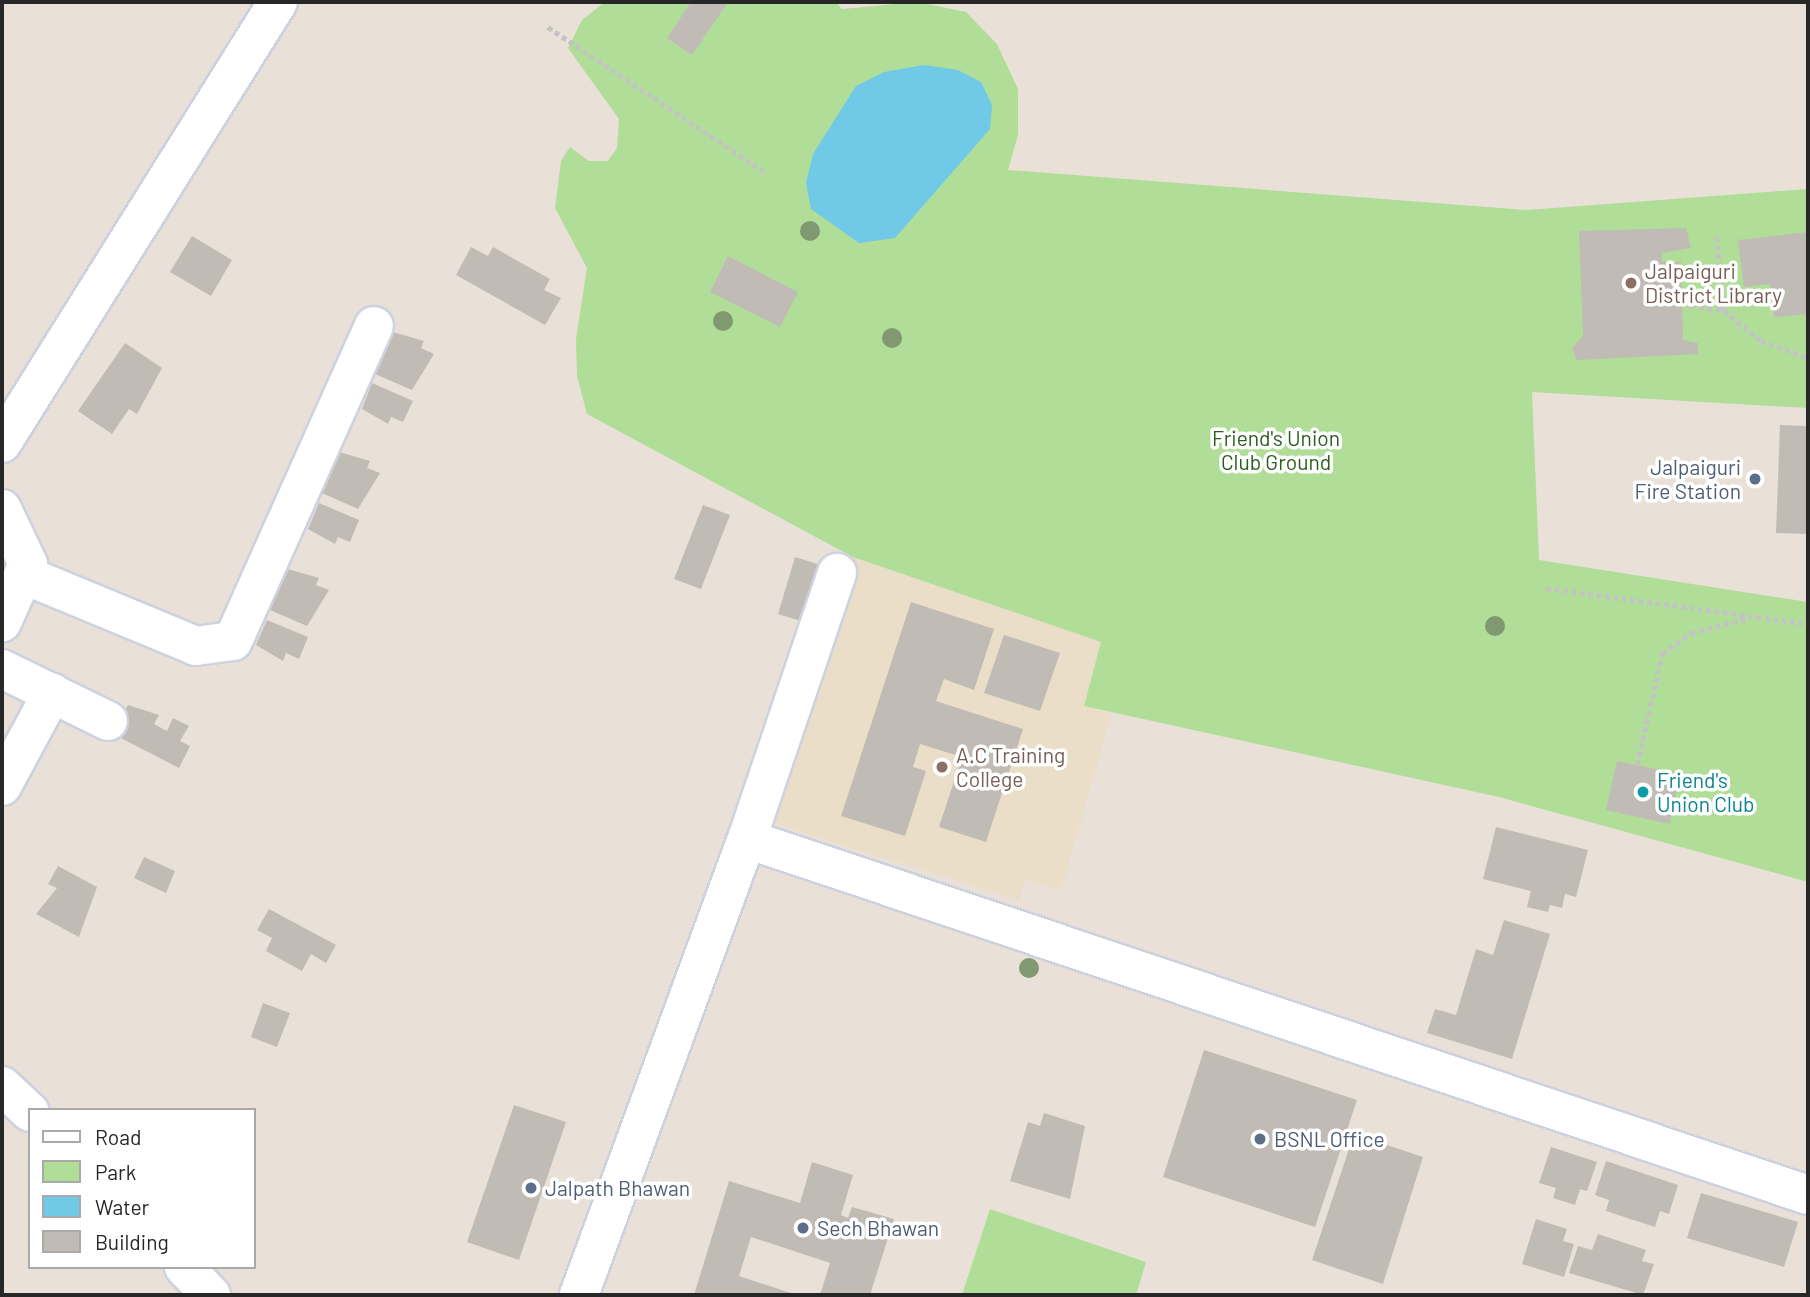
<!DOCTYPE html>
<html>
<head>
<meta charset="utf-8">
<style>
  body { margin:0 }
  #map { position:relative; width:1810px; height:1297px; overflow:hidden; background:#e9e1d8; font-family:Barlow,sans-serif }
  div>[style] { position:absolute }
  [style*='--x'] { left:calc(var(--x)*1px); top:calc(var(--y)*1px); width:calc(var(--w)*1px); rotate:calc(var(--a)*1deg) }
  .education>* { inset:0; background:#eadec8 }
  .green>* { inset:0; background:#b0dd97 }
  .water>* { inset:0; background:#70c9e6 }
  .building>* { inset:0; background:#c1bbb5 }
  .path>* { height:4.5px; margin-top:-2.25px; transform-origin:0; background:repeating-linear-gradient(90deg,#c3c3c3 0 5px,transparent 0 8.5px) }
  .roads { filter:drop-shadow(2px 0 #ced2df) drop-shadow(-2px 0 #ced2df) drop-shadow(0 2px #ced2df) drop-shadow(0 -2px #ced2df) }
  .minor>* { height:38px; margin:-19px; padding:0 19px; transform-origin:19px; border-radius:19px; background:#fff }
  .trees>* { width:20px; height:20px; margin:-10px; border-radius:50%; background:#809971 }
  .dots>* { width:19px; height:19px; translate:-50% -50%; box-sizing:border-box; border:4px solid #fff; border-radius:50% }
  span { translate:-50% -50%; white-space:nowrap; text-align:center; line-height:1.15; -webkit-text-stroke:7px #fff; paint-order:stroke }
  .education-label { font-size:21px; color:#785e54 }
  .left { translate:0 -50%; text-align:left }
  .park-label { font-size:21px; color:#2b5e1d }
  .service-label { font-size:21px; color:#4e5e75 }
  .right { translate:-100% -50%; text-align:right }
  .culture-label { font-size:21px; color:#0d838f }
  .frame { position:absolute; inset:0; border:4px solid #272727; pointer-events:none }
  .legend { position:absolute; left:28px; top:1108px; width:228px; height:161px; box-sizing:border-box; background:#fff; border:2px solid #a9a9a9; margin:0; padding:9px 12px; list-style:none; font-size:21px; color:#272727 }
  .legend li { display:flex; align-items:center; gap:14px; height:35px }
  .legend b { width:35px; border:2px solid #a9a9a9 }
</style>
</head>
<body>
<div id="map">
  <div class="education">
    <div style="clip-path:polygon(853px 557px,1101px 642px,1084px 706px,1112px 713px,1061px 890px,1025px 880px,1019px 900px,770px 822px)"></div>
  </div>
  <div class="green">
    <div style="clip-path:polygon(605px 2px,836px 2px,842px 9px,918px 2px,966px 12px,997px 44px,1018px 89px,1018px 135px,1008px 170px,1527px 210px,1808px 189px,1808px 408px,1532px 392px,1539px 560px,1808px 602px,1808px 882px,1499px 797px,1084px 706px,1101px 642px,853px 557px,587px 414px,577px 376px,576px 339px,587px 268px,555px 208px,561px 161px,570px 147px,589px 161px,608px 161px,617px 148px,619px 119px,568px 48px,582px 20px)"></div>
    <div style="clip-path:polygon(990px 1209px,1146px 1262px,1136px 1295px,962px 1295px)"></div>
  </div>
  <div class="water">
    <div style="clip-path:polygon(924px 65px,958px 70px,981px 82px,992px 105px,990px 129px,895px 238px,859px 243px,811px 209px,806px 183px,813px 154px,856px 86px,884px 72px)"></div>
  </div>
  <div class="building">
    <div style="clip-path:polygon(691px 2px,728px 2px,692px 55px,667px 38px)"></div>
    <div style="clip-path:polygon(1686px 228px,1691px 248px,1662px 253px,1662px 262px,1681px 262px,1683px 340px,1698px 343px,1698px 354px,1577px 360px,1572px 348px,1583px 336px,1579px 231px)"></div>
    <div style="clip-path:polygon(1808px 232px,1808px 314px,1774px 317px,1770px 284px,1744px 287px,1738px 240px)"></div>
    <div style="clip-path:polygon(192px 236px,232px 260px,211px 296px,170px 272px)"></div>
    <div style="clip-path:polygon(471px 247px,488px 256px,493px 247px,550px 279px,544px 290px,561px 298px,545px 325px,456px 275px)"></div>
    <div style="clip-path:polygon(728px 256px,798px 292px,780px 327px,710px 292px)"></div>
    <div style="clip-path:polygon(393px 332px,424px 341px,421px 348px,434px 354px,412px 390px,375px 374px)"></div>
    <div style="clip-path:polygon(125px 343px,162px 368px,137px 414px,129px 409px,112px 434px,78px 411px)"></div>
    <div style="clip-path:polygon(372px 383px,413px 401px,403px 422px,391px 417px,388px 424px,362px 409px)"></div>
    <div style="clip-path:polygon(1780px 425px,1808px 426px,1808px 534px,1776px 533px)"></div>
    <div style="clip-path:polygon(339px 452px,370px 461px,367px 468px,380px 473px,358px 509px,322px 493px)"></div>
    <div style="clip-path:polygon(319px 503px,359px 520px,350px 542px,338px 537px,335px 544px,308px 529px)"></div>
    <div style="clip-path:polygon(703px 505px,730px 515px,701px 589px,674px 579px)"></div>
    <div style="clip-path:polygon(795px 557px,821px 565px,804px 622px,778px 614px)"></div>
    <div style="clip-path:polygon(288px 569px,319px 578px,316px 585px,329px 590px,307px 626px,270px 610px)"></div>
    <div style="clip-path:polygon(911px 602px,994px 629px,974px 690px,944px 679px,936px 701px,1023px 729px,986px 842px,939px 827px,962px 757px,920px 744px,913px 767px,926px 771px,905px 836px,841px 816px)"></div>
    <div style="clip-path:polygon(267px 620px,308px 637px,299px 659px,286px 653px,283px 661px,256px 645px)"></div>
    <div style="clip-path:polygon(1004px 635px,1060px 653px,1040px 711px,984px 693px)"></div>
    <div style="clip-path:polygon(128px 705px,159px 715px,154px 724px,167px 731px,173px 718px,189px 726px,180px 741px,190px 746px,179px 768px,113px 734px)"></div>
    <div style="clip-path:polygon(1617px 761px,1680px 774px,1670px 824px,1606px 810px)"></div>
    <div style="clip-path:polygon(1496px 827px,1588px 850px,1576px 897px,1565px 894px,1562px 908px,1550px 905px,1548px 912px,1527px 907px,1531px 891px,1483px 879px)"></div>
    <div style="clip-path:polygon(144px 857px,175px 871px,166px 893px,134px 878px)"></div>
    <div style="clip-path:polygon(58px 866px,97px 887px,79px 937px,36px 914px,57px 888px,48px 884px)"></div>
    <div style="clip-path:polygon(269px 909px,336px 945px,326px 963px,311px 954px,302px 971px,266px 951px,272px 938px,257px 930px)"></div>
    <div style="clip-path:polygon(1504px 920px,1550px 934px,1512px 1059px,1427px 1033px,1435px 1009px,1456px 1015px,1476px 949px,1493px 955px)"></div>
    <div style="clip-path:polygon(263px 1003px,290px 1013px,277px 1047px,251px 1037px)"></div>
    <div style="clip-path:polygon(1204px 1050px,1357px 1100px,1315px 1227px,1163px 1177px)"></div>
    <div style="clip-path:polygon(514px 1105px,566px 1122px,519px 1260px,467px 1242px)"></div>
    <div style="clip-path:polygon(1044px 1113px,1085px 1126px,1070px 1199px,1010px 1181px,1028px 1122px,1040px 1126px)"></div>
    <div style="clip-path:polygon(1354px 1134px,1423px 1157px,1383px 1284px,1312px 1260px)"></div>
    <div style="clip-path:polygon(1551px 1147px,1597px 1162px,1587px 1191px,1580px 1189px,1575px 1205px,1553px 1198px,1556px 1188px,1539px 1183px)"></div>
    <div style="clip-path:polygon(1606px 1161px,1678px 1185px,1669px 1214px,1660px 1211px,1655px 1227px,1606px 1211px,1609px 1200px,1595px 1195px)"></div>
    <div style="clip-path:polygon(812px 1162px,853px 1175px,841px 1215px,848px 1218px,852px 1207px,894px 1219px,870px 1295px,820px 1295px,830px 1263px,751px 1237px,739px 1276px,797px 1295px,694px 1295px,729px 1181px,800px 1203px)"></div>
    <div style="clip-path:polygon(1701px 1193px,1798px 1222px,1784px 1267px,1687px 1238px)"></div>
    <div style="clip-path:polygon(1536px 1219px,1567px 1229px,1563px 1241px,1574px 1244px,1564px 1277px,1522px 1264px)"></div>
    <div style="clip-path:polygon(1598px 1234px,1646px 1250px,1642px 1261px,1654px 1264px,1643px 1295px,1569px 1273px,1578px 1246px,1592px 1250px)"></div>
  </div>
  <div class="path">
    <div style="--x:548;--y:27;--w:262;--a:33.8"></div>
    <div style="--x:1717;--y:237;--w:73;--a:84.5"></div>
    <div style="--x:1724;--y:310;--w:48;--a:40"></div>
    <div style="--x:1761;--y:341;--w:50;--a:19.9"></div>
    <div style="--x:1682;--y:304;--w:42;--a:8.1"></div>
    <div style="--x:1546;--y:588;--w:264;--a:7.8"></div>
    <div style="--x:1637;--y:765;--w:114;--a:-77.3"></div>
    <div style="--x:1662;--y:654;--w:36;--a:-36"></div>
    <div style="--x:1691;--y:633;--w:60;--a:-14.5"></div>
  </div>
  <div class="roads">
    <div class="minor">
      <div style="--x:2;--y:443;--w:520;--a:-57.96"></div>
      <div style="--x:2;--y:509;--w:61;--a:64.7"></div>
      <div style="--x:28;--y:564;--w:64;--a:114.1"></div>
      <div style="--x:27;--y:576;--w:183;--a:22.5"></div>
      <div style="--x:196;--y:646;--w:37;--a:-8"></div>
      <div style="--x:233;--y:641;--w:345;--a:-65.9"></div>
      <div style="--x:2;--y:669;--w:118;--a:26.1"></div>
      <div style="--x:2;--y:786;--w:106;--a:-61.7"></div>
      <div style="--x:747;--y:839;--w:1119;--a:18.55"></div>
      <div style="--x:2;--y:1086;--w:38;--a:43"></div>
      <div style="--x:184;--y:1267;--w:39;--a:46"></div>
      <div style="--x:579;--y:1295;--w:486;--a:-69.8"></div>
      <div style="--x:747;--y:839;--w:281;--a:-71.3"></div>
    </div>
  </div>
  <div class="trees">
    <div style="left:810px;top:231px"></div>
    <div style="left:723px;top:321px"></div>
    <div style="left:892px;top:338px"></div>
    <div style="left:1495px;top:626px"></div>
    <div style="left:1029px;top:968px"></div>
  </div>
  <div class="dots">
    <div style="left:1631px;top:283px;background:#8d6e63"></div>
    <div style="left:1755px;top:479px;background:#5c6f8a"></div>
    <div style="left:942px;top:767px;background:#8d6e63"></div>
    <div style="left:1643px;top:792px;background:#0f9aa8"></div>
    <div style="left:1260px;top:1139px;background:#5c6f8a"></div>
    <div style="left:531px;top:1188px;background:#5c6f8a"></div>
    <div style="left:803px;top:1228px;background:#5c6f8a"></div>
  </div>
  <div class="education-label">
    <span class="left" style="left:1645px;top:283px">Jalpaiguri<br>District Library</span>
    <span class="left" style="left:956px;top:767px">A.C Training<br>College</span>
  </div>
  <div class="park-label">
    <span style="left:1276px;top:450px">Friend's Union<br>Club Ground</span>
  </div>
  <div class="service-label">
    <span class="right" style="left:1741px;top:479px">Jalpaiguri<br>Fire Station</span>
    <span class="left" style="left:1274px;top:1139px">BSNL Office</span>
    <span class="left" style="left:545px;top:1188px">Jalpath Bhawan</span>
    <span class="left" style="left:817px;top:1228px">Sech Bhawan</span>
  </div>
  <div class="culture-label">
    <span class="left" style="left:1657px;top:792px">Friend's<br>Union Club</span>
  </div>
  <div class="frame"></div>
  <ul class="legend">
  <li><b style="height:9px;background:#fff"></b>Road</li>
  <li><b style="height:19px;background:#b0dd97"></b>Park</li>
  <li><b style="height:19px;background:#70c9e6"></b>Water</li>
  <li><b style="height:19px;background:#c1bbb5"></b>Building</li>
  </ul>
</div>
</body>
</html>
